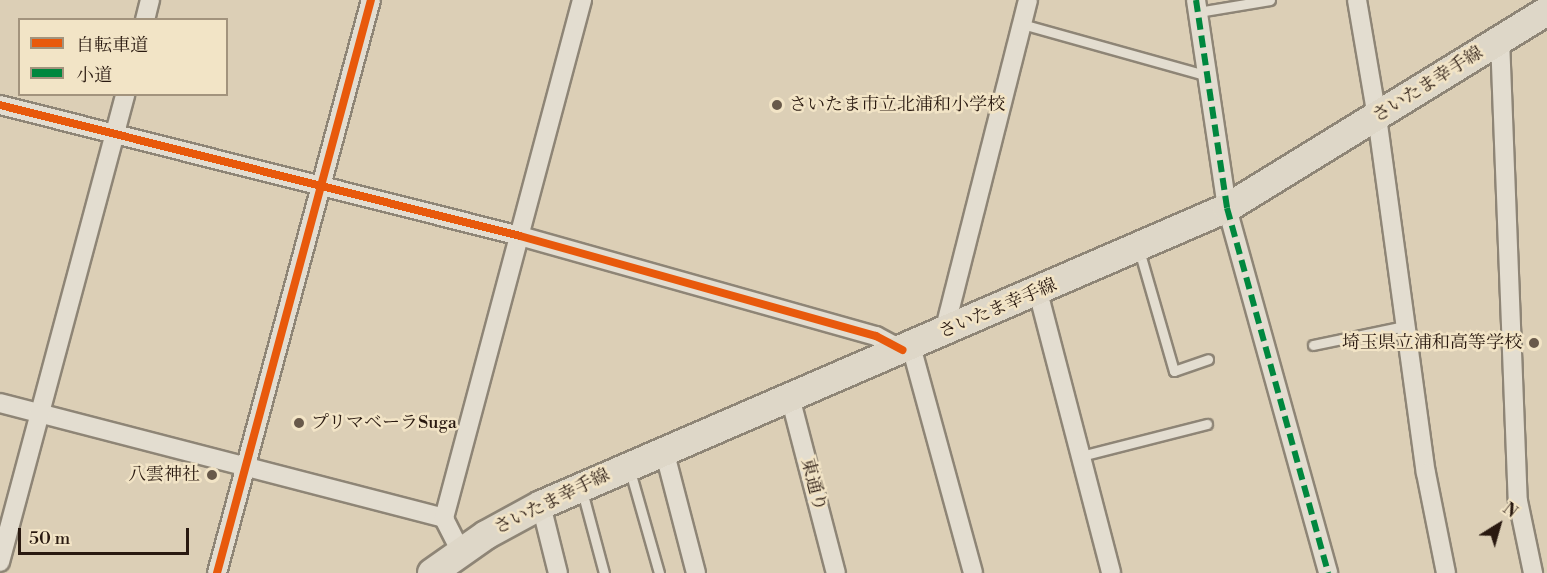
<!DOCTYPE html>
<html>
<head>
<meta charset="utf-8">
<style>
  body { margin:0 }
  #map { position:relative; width:1547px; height:573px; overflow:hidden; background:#dccfb6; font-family:"Libre Bodoni","Noto Serif JP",serif }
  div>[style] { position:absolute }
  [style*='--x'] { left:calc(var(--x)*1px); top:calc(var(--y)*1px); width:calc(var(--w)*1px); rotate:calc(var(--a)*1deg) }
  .roads { filter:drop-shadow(2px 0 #8e8576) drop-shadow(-2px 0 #8e8576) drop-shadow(0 2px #8e8576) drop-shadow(0 -2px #8e8576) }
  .lane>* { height:9px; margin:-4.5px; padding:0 4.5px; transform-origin:4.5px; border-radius:4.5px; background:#e3ddd0 }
  .street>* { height:18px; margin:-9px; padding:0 9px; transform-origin:9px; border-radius:9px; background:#e3ddd0 }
  .primary>* { height:28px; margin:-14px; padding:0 14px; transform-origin:14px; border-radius:14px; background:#ded7c8 }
  .quiet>* { height:6px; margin-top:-3px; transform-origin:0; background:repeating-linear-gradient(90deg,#00873e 0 12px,transparent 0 18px) }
  .cycleway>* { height:8px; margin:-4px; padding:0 4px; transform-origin:4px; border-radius:4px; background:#e8590c }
  .dots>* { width:16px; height:16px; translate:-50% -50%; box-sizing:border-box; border:3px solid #f2e4c6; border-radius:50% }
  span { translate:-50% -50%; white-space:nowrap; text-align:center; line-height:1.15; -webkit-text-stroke:5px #f2e4c6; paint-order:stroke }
  .street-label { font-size:18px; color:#291910 }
  .poi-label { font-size:18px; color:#291910 }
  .left { translate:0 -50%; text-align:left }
  .right { translate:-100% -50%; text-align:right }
  .legend { position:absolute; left:18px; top:18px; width:210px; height:78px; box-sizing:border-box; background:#f2e4c6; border:2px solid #a2937d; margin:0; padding:8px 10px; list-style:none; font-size:18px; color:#291910 }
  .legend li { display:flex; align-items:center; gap:12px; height:30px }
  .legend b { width:30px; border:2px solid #a2937d }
  .north { position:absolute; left:1469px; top:495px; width:60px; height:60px; -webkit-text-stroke:4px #f2e4c6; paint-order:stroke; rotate:37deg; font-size:16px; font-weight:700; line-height:24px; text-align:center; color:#291910 }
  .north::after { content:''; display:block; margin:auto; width:21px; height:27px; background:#291910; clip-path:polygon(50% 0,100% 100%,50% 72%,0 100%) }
  .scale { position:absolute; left:18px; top:528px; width:171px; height:27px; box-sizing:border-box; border:3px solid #291910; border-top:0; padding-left:8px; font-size:18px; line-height:21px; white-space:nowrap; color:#291910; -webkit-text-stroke:4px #f2e4c6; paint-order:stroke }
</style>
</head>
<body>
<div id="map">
  <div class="roads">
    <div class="lane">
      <div style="--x:1198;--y:12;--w:73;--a:-9.5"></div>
      <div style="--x:1022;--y:24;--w:193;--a:15.6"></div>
      <div style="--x:1139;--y:250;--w:126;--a:73.9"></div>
      <div style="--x:1174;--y:371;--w:36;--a:-19"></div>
      <div style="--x:1313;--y:345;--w:94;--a:-11.7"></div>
      <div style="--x:1081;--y:456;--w:130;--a:-14.3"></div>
      <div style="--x:630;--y:471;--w:106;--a:74.1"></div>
      <div style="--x:582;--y:491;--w:85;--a:75"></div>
    </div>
    <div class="street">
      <div style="--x:1196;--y:0;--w:210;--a:81.5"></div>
      <div style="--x:1227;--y:208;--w:379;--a:74.5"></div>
      <div style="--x:1357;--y:0;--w:119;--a:80.3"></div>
      <div style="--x:1377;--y:117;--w:359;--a:82.2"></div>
      <div style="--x:1426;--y:473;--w:102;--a:78.7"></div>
      <div style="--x:145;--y:20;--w:21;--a:-76"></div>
      <div style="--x:1500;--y:39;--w:462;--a:87.8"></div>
      <div style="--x:1518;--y:501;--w:74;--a:78.2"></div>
      <div style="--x:0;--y:105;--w:536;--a:14.14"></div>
      <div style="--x:520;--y:236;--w:370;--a:15.7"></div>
      <div style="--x:876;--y:336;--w:30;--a:28"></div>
      <div style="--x:1038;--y:292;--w:290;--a:75.4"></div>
      <div style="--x:944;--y:332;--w:342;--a:-75.8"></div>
      <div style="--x:911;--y:346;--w:235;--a:74.7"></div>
      <div style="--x:790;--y:397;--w:182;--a:75.4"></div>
      <div style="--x:0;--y:403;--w:459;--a:14.5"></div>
      <div style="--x:664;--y:450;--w:127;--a:75.4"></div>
      <div style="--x:541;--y:505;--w:70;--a:76"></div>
      <div style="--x:461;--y:552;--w:38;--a:-117"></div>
      <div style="--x:444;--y:518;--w:536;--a:-75.08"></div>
      <div style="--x:0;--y:562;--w:484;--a:-75"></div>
      <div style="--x:217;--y:573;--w:593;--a:-74.96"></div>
    </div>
    <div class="primary">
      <div style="--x:432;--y:573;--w:66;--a:-35.1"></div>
      <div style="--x:486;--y:535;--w:63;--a:-28.6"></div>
      <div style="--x:541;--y:505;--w:748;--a:-23.41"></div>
      <div style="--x:1227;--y:208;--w:376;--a:-31.6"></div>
    </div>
  </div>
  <div class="quiet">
    <div style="--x:1196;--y:0;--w:210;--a:81.5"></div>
    <div style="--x:1227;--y:208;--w:379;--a:74.5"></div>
  </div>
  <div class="cycleway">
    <div style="--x:0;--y:105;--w:536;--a:14.14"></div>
    <div style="--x:520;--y:236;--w:370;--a:15.7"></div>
    <div style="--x:876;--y:336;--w:30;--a:28"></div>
    <div style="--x:217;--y:573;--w:593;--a:-74.96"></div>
  </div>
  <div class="dots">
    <div style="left:777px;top:105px;background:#68594a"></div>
    <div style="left:1534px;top:343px;background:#68594a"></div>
    <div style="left:299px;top:423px;background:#68594a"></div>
    <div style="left:212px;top:475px;background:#68594a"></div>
  </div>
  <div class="street-label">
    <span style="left:1428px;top:85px;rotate:-32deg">さいたま幸手線</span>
    <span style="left:998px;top:309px;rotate:-23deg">さいたま幸手線</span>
    <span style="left:813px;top:485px;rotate:75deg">東通り</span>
    <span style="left:552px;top:502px;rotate:-26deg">さいたま幸手線</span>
  </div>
  <div class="poi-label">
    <span class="left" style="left:789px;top:105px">さいたま市立北浦和小学校</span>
    <span class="right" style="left:1522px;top:343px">埼玉県立浦和高等学校</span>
    <span class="left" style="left:311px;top:423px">プリマベーラSuga</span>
    <span class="right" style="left:200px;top:475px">八雲神社</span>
  </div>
  <ul class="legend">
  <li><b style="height:8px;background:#e8590c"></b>自転車道</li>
  <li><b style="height:8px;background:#00873e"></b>小道</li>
  </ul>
  <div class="north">N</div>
  <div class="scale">50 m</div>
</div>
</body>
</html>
